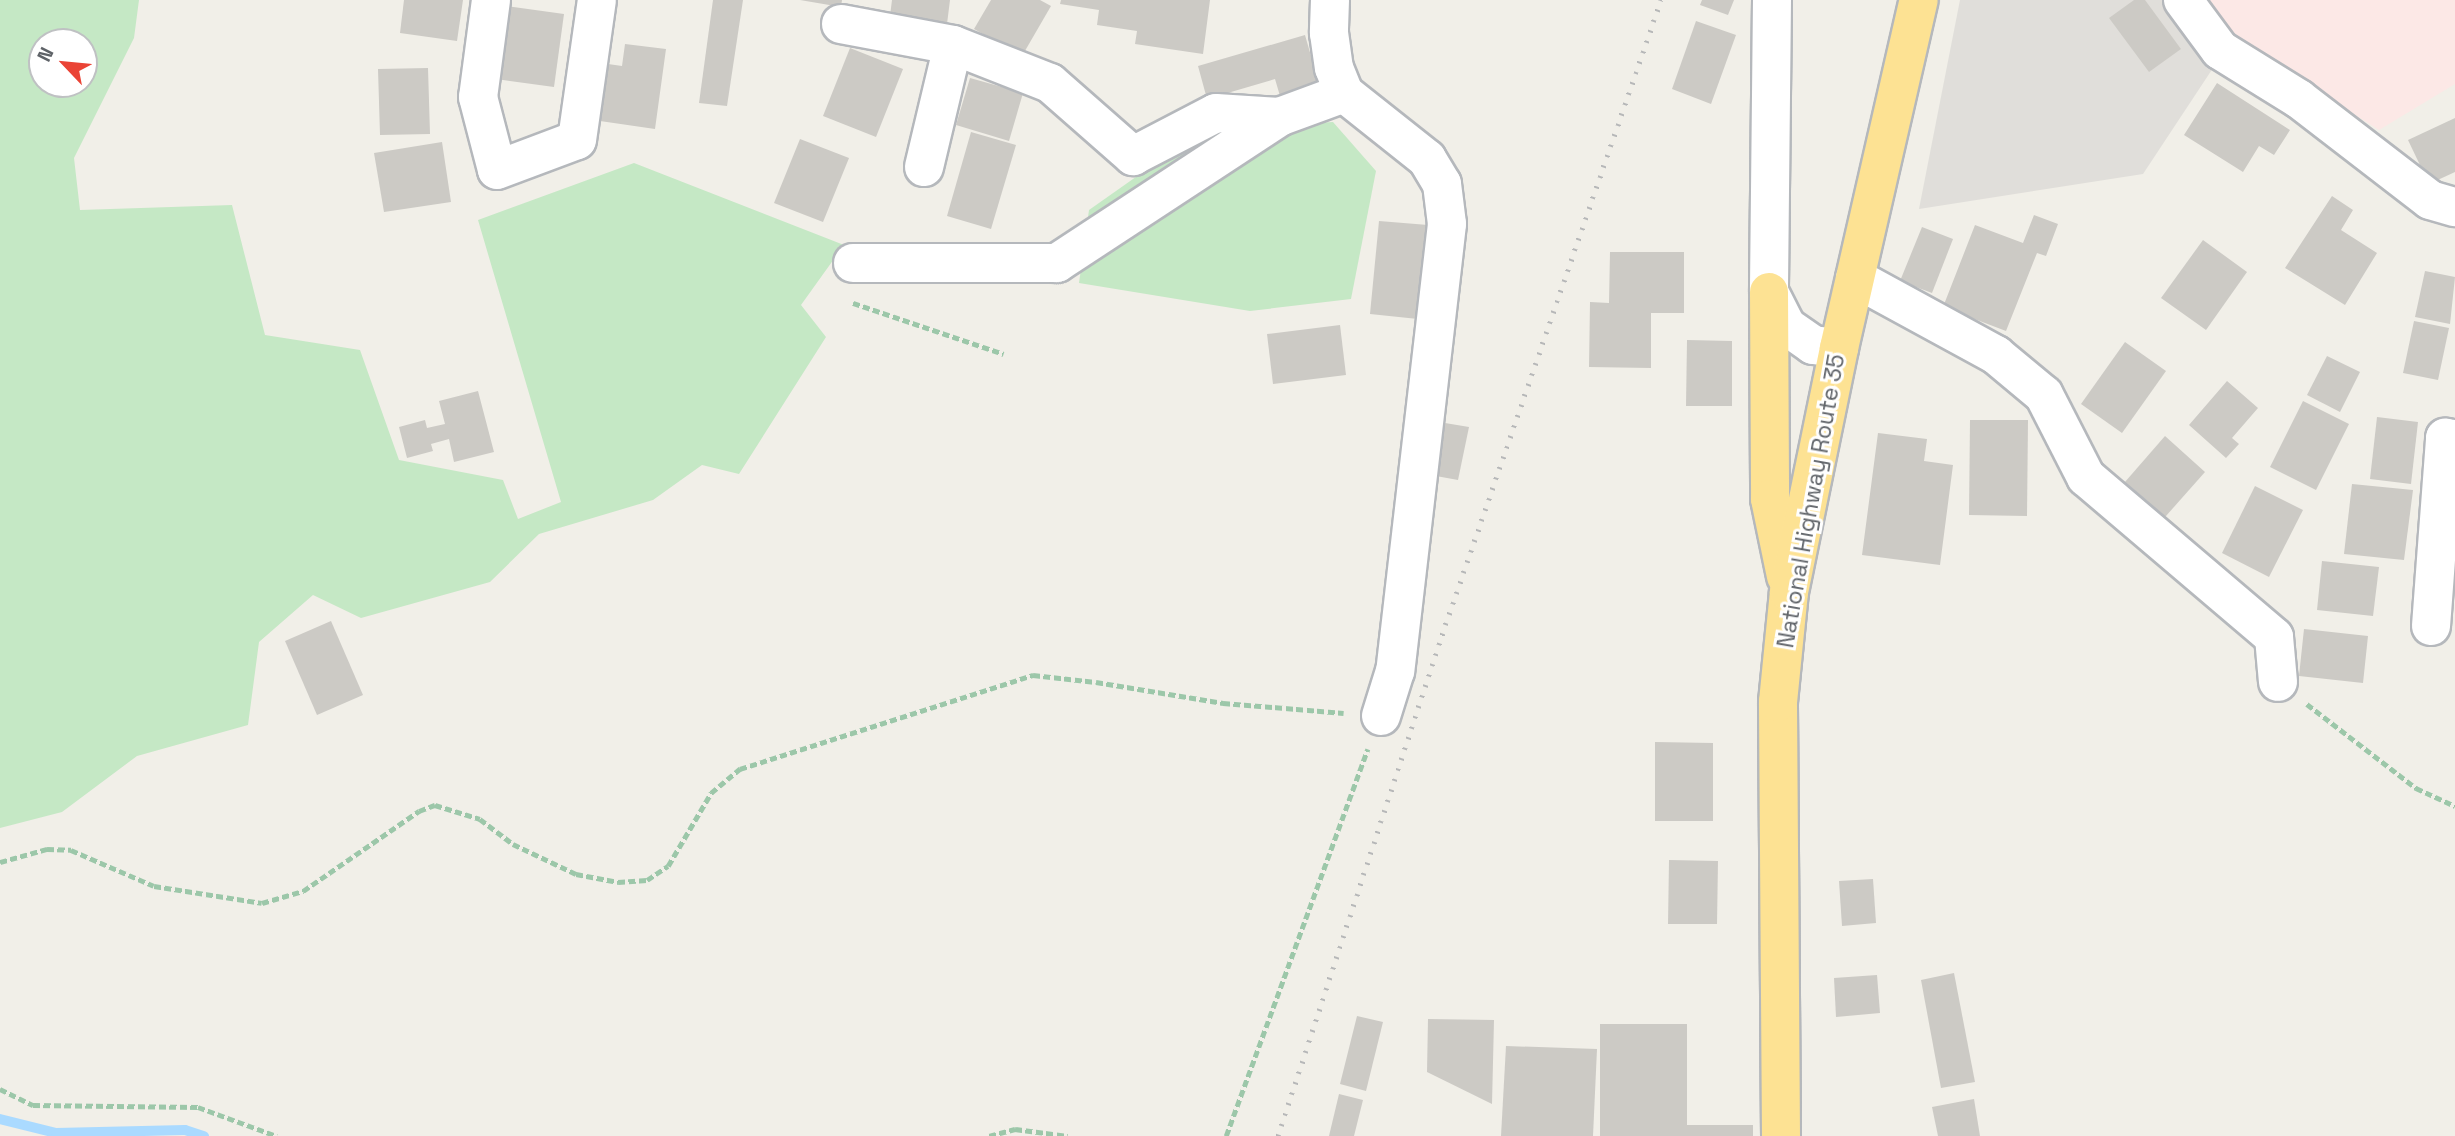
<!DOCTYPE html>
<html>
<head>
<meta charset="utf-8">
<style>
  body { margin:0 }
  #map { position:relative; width:2455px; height:1136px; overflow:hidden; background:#f1efe8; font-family:"Space Grotesk",sans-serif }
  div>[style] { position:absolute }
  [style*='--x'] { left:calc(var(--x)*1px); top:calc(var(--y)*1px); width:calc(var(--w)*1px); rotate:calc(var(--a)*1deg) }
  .industrial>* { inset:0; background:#e0deda }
  .medical>* { inset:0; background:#fce8e6 }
  .green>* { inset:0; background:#c5e8c5 }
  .stream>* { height:10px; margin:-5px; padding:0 5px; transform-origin:5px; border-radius:5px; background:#aadaff }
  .building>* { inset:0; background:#cccac5 }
  .path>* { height:4.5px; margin-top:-2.25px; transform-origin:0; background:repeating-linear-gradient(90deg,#9cc7a9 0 7px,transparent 0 10.5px) }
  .roads { filter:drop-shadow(2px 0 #b5b8bc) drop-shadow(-2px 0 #b5b8bc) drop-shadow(0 2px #b5b8bc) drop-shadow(0 -2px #b5b8bc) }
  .minor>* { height:38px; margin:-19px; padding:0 19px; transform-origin:19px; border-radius:19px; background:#fff }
  .highway>* { height:38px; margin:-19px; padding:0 19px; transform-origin:19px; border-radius:19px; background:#fde293 }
  .rail>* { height:5px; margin-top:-2.5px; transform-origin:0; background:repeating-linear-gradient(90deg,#b6b7b8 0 2px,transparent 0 11px) }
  span { translate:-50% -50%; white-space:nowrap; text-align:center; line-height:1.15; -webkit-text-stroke:6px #fff; paint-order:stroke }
  .street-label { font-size:23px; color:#5f6368 }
  .north { position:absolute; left:28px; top:28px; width:70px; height:70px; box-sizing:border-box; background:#fff; border:2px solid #bfc1c3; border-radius:50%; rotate:296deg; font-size:19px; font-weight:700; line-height:28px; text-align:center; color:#5f6368 }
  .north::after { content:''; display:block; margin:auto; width:24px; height:32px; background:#ea4335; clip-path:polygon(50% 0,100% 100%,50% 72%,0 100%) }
</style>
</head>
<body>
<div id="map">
  <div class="industrial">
    <div style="clip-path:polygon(1960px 0,2166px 0,2215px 65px,2143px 174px,1919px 209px)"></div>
  </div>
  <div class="medical">
    <div style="clip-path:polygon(2206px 0,2455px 0,2455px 84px,2379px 130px,2232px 37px)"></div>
  </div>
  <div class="green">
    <div style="clip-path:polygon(evenodd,0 0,139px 0,134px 38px,74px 158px,80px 210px,232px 205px,265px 335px,360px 350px,399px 460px,503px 480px,518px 519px,561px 502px,478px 220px,634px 163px,844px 245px,801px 305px,826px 337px,739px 474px,702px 465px,653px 500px,539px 534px,490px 582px,361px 618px,313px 595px,259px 642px,248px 725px,137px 756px,62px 812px,0 828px,0 0,42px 42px,84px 42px,84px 84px,42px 84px,42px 42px)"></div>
    <div style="clip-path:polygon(1333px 122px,1376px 171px,1351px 299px,1250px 311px,1079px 283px,1089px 210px,1204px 129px)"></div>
  </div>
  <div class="stream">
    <div style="--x:0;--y:1119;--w:58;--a:14"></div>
    <div style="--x:56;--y:1133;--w:129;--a:-1.3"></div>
    <div style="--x:185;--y:1130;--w:20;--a:18"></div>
  </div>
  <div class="building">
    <div style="clip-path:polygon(404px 0,463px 0,457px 41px,400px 33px)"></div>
    <div style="clip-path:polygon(713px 0,743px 0,727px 106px,699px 103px)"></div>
    <div style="clip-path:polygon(800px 0,842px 0,841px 7px)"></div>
    <div style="clip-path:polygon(892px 0,950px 0,947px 24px,890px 16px)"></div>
    <div style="clip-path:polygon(991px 0,1040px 0,1051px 6px,1022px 56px,974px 29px)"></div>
    <div style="clip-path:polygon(1061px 0,1210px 0,1203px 54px,1135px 44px,1137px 31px,1097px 25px,1099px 10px,1060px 4px)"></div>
    <div style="clip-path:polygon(1702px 0,1734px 0,1728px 15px,1700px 5px)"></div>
    <div style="clip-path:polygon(2134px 0,2145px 0,2181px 49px,2149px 72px,2109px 18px)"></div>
    <div style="clip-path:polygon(506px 6px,564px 14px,554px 87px,496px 79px)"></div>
    <div style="clip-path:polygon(1696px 21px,1736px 35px,1711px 104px,1672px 89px)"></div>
    <div style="clip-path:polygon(1305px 35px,1319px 84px,1280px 96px,1275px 79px,1207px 99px,1198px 66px)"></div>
    <div style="clip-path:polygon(625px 44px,666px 49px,655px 129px,600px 121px,608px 64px,622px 66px)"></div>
    <div style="clip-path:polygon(850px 48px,903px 69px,876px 137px,823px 116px)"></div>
    <div style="clip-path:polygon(428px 68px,430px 134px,380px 135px,378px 69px)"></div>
    <div style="clip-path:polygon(970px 78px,1023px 93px,1009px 141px,956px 125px)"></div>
    <div style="clip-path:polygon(2217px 83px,2290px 130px,2274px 155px,2259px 146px,2243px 172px,2184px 135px)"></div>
    <div style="clip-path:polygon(2455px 118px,2455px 172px,2429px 184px,2408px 140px)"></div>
    <div style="clip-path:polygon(971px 132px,1016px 145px,991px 229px,947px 216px)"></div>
    <div style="clip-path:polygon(800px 139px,849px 158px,823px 222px,774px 203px)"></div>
    <div style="clip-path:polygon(442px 142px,451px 202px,384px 212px,374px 153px)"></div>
    <div style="clip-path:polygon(2332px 196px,2353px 210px,2341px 230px,2377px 253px,2345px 305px,2285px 268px)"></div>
    <div style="clip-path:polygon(2034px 215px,2058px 224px,2046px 256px,2037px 253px,2006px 331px,1943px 307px,1975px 225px,2023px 243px)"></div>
    <div style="clip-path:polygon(1379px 221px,1428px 225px,1418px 319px,1370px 314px)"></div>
    <div style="clip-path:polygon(1922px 227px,1953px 239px,1932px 293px,1900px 281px)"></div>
    <div style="clip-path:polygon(2203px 240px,2247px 272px,2206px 330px,2161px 298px)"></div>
    <div style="clip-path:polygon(1610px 252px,1684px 252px,1684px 313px,1651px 313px,1651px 368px,1589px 367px,1590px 302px,1609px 303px)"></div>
    <div style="clip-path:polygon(2425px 271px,2455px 277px,2450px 324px,2415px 317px)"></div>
    <div style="clip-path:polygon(2414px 321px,2449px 328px,2438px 380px,2403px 373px)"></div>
    <div style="clip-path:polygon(1340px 325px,1346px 375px,1273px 384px,1267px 334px)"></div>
    <div style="clip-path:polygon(1687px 340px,1732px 341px,1732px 406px,1686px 406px)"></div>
    <div style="clip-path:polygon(2125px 342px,2166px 371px,2122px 433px,2081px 404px)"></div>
    <div style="clip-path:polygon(2327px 356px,2360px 372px,2340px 412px,2307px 395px)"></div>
    <div style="clip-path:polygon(2227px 381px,2258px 408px,2232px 438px,2239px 444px,2226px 458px,2189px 425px)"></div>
    <div style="clip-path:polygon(478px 391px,494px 452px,454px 462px,449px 439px,431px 444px,433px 451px,407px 458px,399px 427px,425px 420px,427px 428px,445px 424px,439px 401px)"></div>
    <div style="clip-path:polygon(2303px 401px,2349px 424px,2316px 490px,2270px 467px)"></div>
    <div style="clip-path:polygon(2377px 417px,2418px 422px,2411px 484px,2370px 479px)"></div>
    <div style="clip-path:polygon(1970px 420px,2028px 420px,2027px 516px,1969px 515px)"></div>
    <div style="clip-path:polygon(1445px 423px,1469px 427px,1458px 480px,1436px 476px)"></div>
    <div style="clip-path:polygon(1878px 433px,1927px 439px,1924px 461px,1953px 465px,1940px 565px,1862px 555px)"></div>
    <div style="clip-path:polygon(2165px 436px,2205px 472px,2158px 525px,2118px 490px)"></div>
    <div style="clip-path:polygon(2352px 484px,2413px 490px,2404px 560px,2344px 554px)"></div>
    <div style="clip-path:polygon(2255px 486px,2303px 510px,2269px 577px,2222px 553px)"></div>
    <div style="clip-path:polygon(2322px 561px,2379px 567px,2373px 616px,2317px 610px)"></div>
    <div style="clip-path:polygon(331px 621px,363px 695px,317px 715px,285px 641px)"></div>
    <div style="clip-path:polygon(2304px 629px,2368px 636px,2363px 683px,2299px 676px)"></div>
    <div style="clip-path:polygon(1655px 742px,1713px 743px,1713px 821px,1655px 821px)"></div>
    <div style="clip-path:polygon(1669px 860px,1718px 861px,1717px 924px,1668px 924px)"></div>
    <div style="clip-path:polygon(1873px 879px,1876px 923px,1842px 926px,1839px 881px)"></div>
    <div style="clip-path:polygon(1954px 973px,1975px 1082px,1941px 1088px,1921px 980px)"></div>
    <div style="clip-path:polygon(1877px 975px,1880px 1013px,1836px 1017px,1834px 978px)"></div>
    <div style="clip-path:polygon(1357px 1016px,1383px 1022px,1366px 1091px,1340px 1084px)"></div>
    <div style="clip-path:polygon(1428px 1019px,1494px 1020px,1492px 1104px,1427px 1072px)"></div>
    <div style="clip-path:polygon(1600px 1024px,1687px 1024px,1687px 1125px,1753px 1125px,1753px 1136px,1600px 1136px)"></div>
    <div style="clip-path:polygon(1506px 1046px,1597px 1049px,1593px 1136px,1501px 1136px)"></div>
    <div style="clip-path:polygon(1339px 1094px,1363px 1100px,1354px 1136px,1329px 1136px)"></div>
    <div style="clip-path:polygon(1974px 1099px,1980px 1136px,1938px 1136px,1932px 1107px)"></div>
  </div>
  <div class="path">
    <div style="--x:853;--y:303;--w:159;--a:18.7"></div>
    <div style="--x:2307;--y:704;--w:138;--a:37.6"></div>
    <div style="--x:2416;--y:788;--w:43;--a:24.8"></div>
    <div style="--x:0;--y:862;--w:49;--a:-15.5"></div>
    <div style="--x:47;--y:849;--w:24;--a:2"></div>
    <div style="--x:71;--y:850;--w:90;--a:23.4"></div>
    <div style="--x:154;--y:886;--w:109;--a:8.9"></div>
    <div style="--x:262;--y:903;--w:43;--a:-16.3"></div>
    <div style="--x:303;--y:891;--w:141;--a:-34.6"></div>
    <div style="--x:419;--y:811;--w:17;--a:-21"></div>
    <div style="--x:435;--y:805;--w:47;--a:17.3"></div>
    <div style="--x:480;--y:819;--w:41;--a:37.1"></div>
    <div style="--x:513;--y:844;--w:70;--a:25.5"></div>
    <div style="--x:576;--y:874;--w:43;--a:10.8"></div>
    <div style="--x:618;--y:882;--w:29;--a:-4"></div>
    <div style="--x:647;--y:880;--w:25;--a:-34"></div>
    <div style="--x:668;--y:866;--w:85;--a:-59.5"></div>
    <div style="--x:711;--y:793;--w:38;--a:-40"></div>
    <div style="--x:740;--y:769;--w:308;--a:-17.8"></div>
    <div style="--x:1033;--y:675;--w:63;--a:6.3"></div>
    <div style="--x:1096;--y:682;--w:129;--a:9.4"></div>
    <div style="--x:1223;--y:703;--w:121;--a:4.7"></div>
    <div style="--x:0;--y:1089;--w:37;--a:26"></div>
    <div style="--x:33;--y:1105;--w:165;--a:0.7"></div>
    <div style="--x:198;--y:1107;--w:84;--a:20.2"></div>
    <div style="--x:989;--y:1136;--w:27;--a:-15"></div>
    <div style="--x:1015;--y:1129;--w:53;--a:7.5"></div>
    <div style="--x:1226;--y:1136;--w:412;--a:-69.9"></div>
  </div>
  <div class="roads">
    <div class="minor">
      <div style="--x:491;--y:0;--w:98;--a:97.6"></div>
      <div style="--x:478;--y:97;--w:75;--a:75.4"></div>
      <div style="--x:497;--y:170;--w:85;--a:-20.6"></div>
      <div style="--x:577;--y:140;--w:141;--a:-81.9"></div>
      <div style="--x:1330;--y:0;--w:33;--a:92"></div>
      <div style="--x:1329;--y:33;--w:35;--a:82"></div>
      <div style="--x:1334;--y:68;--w:27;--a:68"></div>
      <div style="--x:1344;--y:93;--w:106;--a:38.5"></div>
      <div style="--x:1427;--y:159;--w:29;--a:59"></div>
      <div style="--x:1442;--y:184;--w:40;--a:82.9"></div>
      <div style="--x:1447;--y:224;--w:450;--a:96.6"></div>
      <div style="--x:1395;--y:671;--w:47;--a:107.3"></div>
      <div style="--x:1772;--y:0;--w:292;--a:90.6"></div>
      <div style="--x:1769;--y:292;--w:38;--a:63"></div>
      <div style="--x:1786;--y:326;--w:33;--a:35"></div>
      <div style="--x:1813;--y:345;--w:26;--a:7"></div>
      <div style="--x:2183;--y:0;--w:62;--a:53.5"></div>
      <div style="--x:2220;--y:50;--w:93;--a:31.8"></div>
      <div style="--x:2299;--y:99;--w:165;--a:37.6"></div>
      <div style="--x:2430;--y:200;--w:26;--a:16"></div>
      <div style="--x:841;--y:24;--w:114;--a:10.6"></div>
      <div style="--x:924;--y:167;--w:125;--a:-76.6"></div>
      <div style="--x:953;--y:45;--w:104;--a:21.4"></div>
      <div style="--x:1050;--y:83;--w:111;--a:41.3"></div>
      <div style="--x:1133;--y:156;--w:93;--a:-27.4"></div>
      <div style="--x:1216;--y:113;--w:63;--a:3.6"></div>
      <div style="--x:1279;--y:117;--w:69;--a:-20.3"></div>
      <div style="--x:853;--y:263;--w:204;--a:0"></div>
      <div style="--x:1057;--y:263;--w:266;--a:-33.3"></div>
      <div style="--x:1855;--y:278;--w:161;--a:28.6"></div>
      <div style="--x:1996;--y:355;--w:62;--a:39.8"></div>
      <div style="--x:2044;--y:395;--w:92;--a:62.9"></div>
      <div style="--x:2086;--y:477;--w:247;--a:40.4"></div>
      <div style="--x:2274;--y:637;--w:45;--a:84.9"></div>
      <div style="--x:2431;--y:626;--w:189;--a:-85.7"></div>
      <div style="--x:2445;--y:438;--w:10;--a:6"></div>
    </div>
    <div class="highway">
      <div style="--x:1769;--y:292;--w:207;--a:89.7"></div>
      <div style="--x:1770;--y:499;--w:79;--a:78.3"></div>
      <div style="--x:1781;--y:1136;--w:434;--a:-90.4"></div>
      <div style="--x:1778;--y:702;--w:111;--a:-84.3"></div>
      <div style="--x:1789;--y:592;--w:249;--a:-78.4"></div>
      <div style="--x:1839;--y:348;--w:357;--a:-77.1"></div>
    </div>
  </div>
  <div class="rail">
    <div style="--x:1278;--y:1136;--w:527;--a:-71.87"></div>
    <div style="--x:1442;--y:635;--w:672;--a:-70.97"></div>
  </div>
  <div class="street-label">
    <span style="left:1811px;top:501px;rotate:-80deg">National Highway Route 35</span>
  </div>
  <div class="north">N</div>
</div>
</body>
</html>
